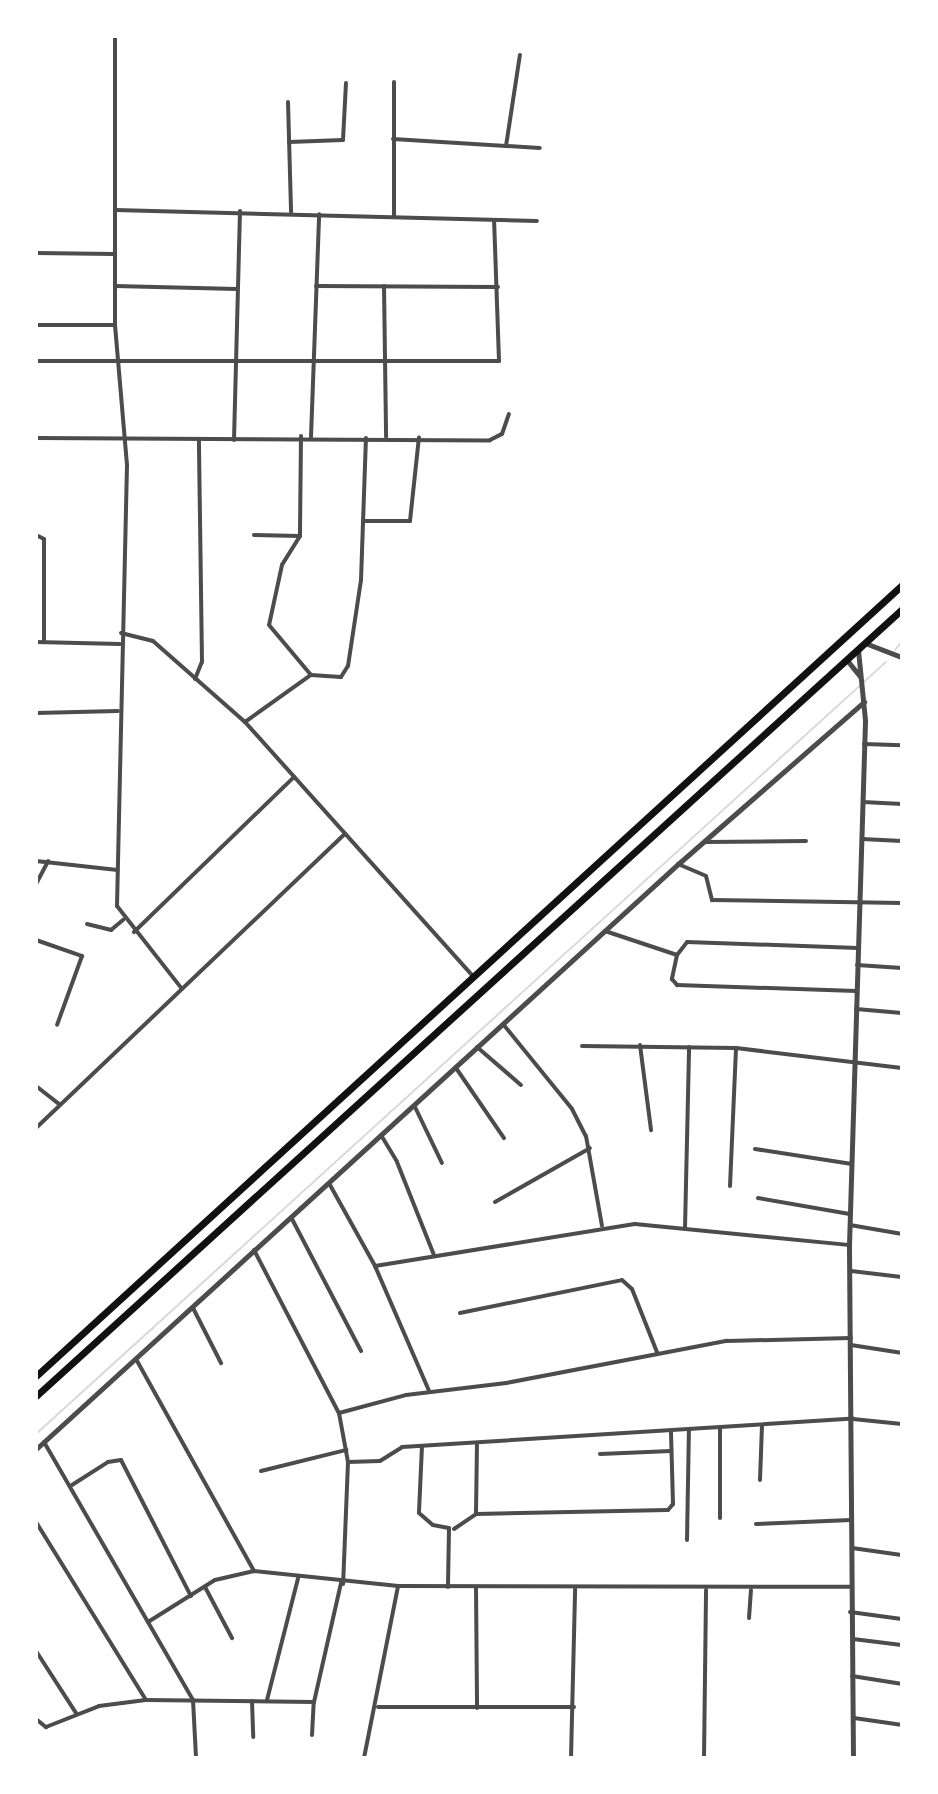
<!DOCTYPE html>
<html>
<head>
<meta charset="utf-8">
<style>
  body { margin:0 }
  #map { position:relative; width:938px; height:1794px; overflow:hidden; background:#fff; font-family:Arial,sans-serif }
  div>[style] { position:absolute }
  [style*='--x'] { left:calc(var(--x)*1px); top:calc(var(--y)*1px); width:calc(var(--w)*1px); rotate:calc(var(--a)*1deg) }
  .stream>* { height:2px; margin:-1px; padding:0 1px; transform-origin:1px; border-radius:1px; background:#d9d9d9 }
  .minor>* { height:4px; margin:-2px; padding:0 2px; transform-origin:2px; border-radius:2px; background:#4c4c4c }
  .tertiary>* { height:5px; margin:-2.5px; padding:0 2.5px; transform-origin:2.5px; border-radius:2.5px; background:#4c4c4c }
  .trunk>* { height:7px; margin:-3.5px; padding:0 3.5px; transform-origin:3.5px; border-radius:3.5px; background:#111 }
  span { translate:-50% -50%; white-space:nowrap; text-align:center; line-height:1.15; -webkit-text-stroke:7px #fff; paint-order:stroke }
  .frame { position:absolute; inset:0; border:38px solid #fff; pointer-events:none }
</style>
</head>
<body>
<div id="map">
  <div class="stream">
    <div style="--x:895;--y:650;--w:11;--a:-52"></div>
    <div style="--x:36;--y:1434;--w:1148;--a:-42.25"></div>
  </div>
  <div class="minor">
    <div style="--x:115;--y:36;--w:289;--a:90"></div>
    <div style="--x:115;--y:325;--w:141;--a:85.1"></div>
    <div style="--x:127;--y:465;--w:441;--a:91.3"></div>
    <div style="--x:117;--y:906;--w:105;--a:51.9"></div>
    <div style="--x:288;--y:102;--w:110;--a:88.4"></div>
    <div style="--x:393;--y:139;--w:147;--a:3.5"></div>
    <div style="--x:289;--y:142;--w:54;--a:-2.1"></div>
    <div style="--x:343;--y:140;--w:57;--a:-87"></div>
    <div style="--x:506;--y:146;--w:92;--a:-81.3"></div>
    <div style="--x:115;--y:210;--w:422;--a:1.5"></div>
    <div style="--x:394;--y:216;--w:134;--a:-90"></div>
    <div style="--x:36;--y:253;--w:78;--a:0.7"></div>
    <div style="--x:115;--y:286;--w:122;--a:1.4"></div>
    <div style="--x:316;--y:286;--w:182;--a:0.3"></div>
    <div style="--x:384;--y:286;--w:151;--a:89.2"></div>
    <div style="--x:36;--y:325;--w:79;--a:0"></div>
    <div style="--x:36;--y:361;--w:463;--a:0"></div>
    <div style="--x:499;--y:361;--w:140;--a:-92"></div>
    <div style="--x:301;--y:436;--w:100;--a:90.6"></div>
    <div style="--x:300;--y:536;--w:34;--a:122"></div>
    <div style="--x:282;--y:565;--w:61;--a:102.2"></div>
    <div style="--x:269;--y:625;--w:65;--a:50"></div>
    <div style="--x:311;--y:437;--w:223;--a:-87.9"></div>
    <div style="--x:36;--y:438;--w:454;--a:0.3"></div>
    <div style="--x:490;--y:440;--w:13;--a:-27"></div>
    <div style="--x:502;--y:434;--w:21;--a:-71"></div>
    <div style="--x:234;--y:440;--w:229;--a:-88.5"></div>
    <div style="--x:363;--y:521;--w:47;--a:0"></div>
    <div style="--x:410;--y:521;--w:84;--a:-83.9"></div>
    <div style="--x:36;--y:535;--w:9;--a:27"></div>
    <div style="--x:44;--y:539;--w:103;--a:90"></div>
    <div style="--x:254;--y:535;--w:46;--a:1.2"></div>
    <div style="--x:121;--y:633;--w:33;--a:14"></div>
    <div style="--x:153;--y:641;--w:123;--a:41.4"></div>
    <div style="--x:245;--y:722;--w:341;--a:48.1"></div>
    <div style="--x:36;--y:642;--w:84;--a:1.4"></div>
    <div style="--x:311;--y:675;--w:30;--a:4"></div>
    <div style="--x:341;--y:677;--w:13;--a:-58"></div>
    <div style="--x:348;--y:666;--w:87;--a:-81.4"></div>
    <div style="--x:361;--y:580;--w:142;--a:-88"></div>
    <div style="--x:195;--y:679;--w:18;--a:-68"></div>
    <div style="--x:202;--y:662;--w:222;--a:-90.8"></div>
    <div style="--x:36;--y:713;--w:82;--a:-1.4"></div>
    <div style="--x:245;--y:722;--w:81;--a:-35.5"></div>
    <div style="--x:864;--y:744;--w:38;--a:2"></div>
    <div style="--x:863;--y:802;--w:39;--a:3"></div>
    <div style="--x:862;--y:839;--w:40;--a:2.9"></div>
    <div style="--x:706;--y:842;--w:100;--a:-0.6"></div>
    <div style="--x:36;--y:861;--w:82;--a:6.3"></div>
    <div style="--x:678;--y:864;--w:30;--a:23"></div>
    <div style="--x:706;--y:876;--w:25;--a:76"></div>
    <div style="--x:712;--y:900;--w:190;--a:0.9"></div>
    <div style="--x:36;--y:884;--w:26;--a:-62"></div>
    <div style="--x:87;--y:924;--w:25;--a:14"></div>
    <div style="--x:111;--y:930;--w:16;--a:-40"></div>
    <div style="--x:605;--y:931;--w:76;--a:18.4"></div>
    <div style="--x:677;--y:955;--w:25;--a:102"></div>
    <div style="--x:672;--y:979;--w:8;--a:50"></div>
    <div style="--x:677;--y:985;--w:179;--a:1.9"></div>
    <div style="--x:134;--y:932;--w:223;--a:-44.1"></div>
    <div style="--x:36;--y:940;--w:49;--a:19.2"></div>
    <div style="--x:82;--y:956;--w:73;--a:109.9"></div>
    <div style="--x:677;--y:955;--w:16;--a:-52"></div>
    <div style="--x:687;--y:942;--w:171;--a:2"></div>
    <div style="--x:857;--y:965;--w:45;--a:3.8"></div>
    <div style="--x:856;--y:1009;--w:46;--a:5"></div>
    <div style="--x:503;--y:1024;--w:109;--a:50.9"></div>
    <div style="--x:572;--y:1109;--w:30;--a:63"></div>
    <div style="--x:586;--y:1136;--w:91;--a:79.9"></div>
    <div style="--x:640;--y:1045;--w:86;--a:82.6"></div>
    <div style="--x:582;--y:1046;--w:154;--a:0.7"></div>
    <div style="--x:736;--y:1048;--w:167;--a:6.9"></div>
    <div style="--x:477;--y:1047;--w:58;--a:40.8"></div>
    <div style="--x:456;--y:1068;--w:85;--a:55.6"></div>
    <div style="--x:36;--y:1086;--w:29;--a:38"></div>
    <div style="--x:415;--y:1107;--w:62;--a:64.3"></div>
    <div style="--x:36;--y:1128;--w:427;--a:-43.6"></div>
    <div style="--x:381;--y:1135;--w:31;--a:59"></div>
    <div style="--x:397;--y:1162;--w:100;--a:68.3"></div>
    <div style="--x:755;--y:1149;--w:98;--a:8.8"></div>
    <div style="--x:330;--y:1185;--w:93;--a:60.9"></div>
    <div style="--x:375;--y:1266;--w:136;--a:66.6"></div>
    <div style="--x:730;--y:1186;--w:137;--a:-87.5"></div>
    <div style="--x:758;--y:1198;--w:93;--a:9.9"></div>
    <div style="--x:495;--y:1202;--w:109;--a:-29.6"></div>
    <div style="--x:292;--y:1219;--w:149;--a:62.4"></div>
    <div style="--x:850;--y:1225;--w:53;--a:9.8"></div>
    <div style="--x:685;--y:1228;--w:181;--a:-88.7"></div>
    <div style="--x:254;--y:1250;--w:184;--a:62.5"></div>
    <div style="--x:339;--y:1413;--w:50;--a:79.6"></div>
    <div style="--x:348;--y:1462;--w:122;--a:92.3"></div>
    <div style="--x:375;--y:1266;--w:263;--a:-9.2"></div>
    <div style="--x:635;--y:1224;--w:214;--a:5.6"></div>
    <div style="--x:851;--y:1271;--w:51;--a:6.7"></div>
    <div style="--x:193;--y:1308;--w:62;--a:63"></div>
    <div style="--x:460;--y:1313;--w:165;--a:-11.5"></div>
    <div style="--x:622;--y:1280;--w:13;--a:42"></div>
    <div style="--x:632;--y:1289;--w:68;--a:68.4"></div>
    <div style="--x:851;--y:1345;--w:52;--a:8.9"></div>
    <div style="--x:136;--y:1359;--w:243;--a:60.9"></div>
    <div style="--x:339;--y:1413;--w:69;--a:-15"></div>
    <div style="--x:406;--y:1395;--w:101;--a:-6.8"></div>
    <div style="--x:506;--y:1383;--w:225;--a:-10.8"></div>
    <div style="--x:727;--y:1341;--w:124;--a:-1.4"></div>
    <div style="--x:44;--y:1442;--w:298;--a:60"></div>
    <div style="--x:193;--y:1700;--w:58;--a:87"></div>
    <div style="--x:422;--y:1446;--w:67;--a:92.6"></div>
    <div style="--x:419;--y:1513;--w:18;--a:41"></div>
    <div style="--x:433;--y:1525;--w:16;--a:11"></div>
    <div style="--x:449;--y:1528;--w:59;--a:91"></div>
    <div style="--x:600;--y:1454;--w:71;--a:-2.4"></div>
    <div style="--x:348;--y:1462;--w:32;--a:-2"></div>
    <div style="--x:380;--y:1461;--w:26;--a:-32"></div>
    <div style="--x:402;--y:1447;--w:452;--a:-3.6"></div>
    <div style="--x:853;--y:1419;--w:49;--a:5.8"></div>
    <div style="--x:261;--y:1471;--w:88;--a:-13.9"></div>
    <div style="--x:760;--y:1480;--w:54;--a:-87.9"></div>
    <div style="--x:72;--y:1485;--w:43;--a:-32.6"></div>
    <div style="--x:108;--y:1462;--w:13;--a:-9"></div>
    <div style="--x:121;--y:1460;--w:153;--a:62.8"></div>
    <div style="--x:476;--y:1514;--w:192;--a:-1.2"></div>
    <div style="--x:668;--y:1510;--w:8;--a:-50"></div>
    <div style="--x:673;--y:1504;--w:73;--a:-91.6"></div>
    <div style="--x:720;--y:1518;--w:90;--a:-90"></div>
    <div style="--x:36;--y:1522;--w:209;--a:58.3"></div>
    <div style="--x:146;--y:1700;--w:168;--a:0.7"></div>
    <div style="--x:756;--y:1524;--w:95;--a:-2.4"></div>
    <div style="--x:454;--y:1529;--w:27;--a:-34"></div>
    <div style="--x:476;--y:1514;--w:69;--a:-89.2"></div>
    <div style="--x:687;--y:1540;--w:110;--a:-89"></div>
    <div style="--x:852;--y:1548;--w:50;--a:8"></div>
    <div style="--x:205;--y:1587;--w:58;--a:62.1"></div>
    <div style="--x:476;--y:1587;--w:121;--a:89.5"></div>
    <div style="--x:850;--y:1612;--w:52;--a:7.7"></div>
    <div style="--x:749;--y:1618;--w:28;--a:-86"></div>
    <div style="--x:148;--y:1622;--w:79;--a:-32.1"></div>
    <div style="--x:215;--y:1580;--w:40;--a:-13"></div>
    <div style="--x:254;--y:1571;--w:145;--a:5.9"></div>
    <div style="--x:398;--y:1586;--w:453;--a:0.1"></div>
    <div style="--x:853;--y:1639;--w:49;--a:7"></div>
    <div style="--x:36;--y:1651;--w:74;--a:57.2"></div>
    <div style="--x:852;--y:1676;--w:51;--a:9.1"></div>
    <div style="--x:267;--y:1700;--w:126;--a:-75.7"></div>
    <div style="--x:252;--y:1701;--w:36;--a:88"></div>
    <div style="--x:378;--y:1707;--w:196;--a:0"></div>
    <div style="--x:854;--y:1718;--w:49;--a:8.3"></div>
    <div style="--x:36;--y:1719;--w:13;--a:39"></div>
    <div style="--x:46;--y:1727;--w:57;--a:-21.6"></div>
    <div style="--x:99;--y:1706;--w:47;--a:-7.3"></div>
    <div style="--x:312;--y:1735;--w:33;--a:-87"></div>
    <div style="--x:314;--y:1702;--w:122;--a:-77.2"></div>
    <div style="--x:364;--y:1758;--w:175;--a:-78.8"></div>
    <div style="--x:571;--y:1758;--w:169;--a:-88.6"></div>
    <div style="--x:704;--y:1758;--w:168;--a:-89.3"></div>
  </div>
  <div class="tertiary">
    <div style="--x:865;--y:643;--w:40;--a:21"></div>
    <div style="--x:846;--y:659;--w:22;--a:51"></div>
    <div style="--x:36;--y:1449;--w:869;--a:-42.34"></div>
    <div style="--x:678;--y:864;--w:247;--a:-41.1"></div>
    <div style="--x:853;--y:1758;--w:513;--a:-90.45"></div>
    <div style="--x:849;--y:1245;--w:525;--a:-88.25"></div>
    <div style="--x:865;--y:720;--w:70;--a:-95.7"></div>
  </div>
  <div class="trunk">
    <div style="--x:36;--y:1376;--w:1173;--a:-42.41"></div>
    <div style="--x:36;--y:1396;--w:1170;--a:-42.26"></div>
  </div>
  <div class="frame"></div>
</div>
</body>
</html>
